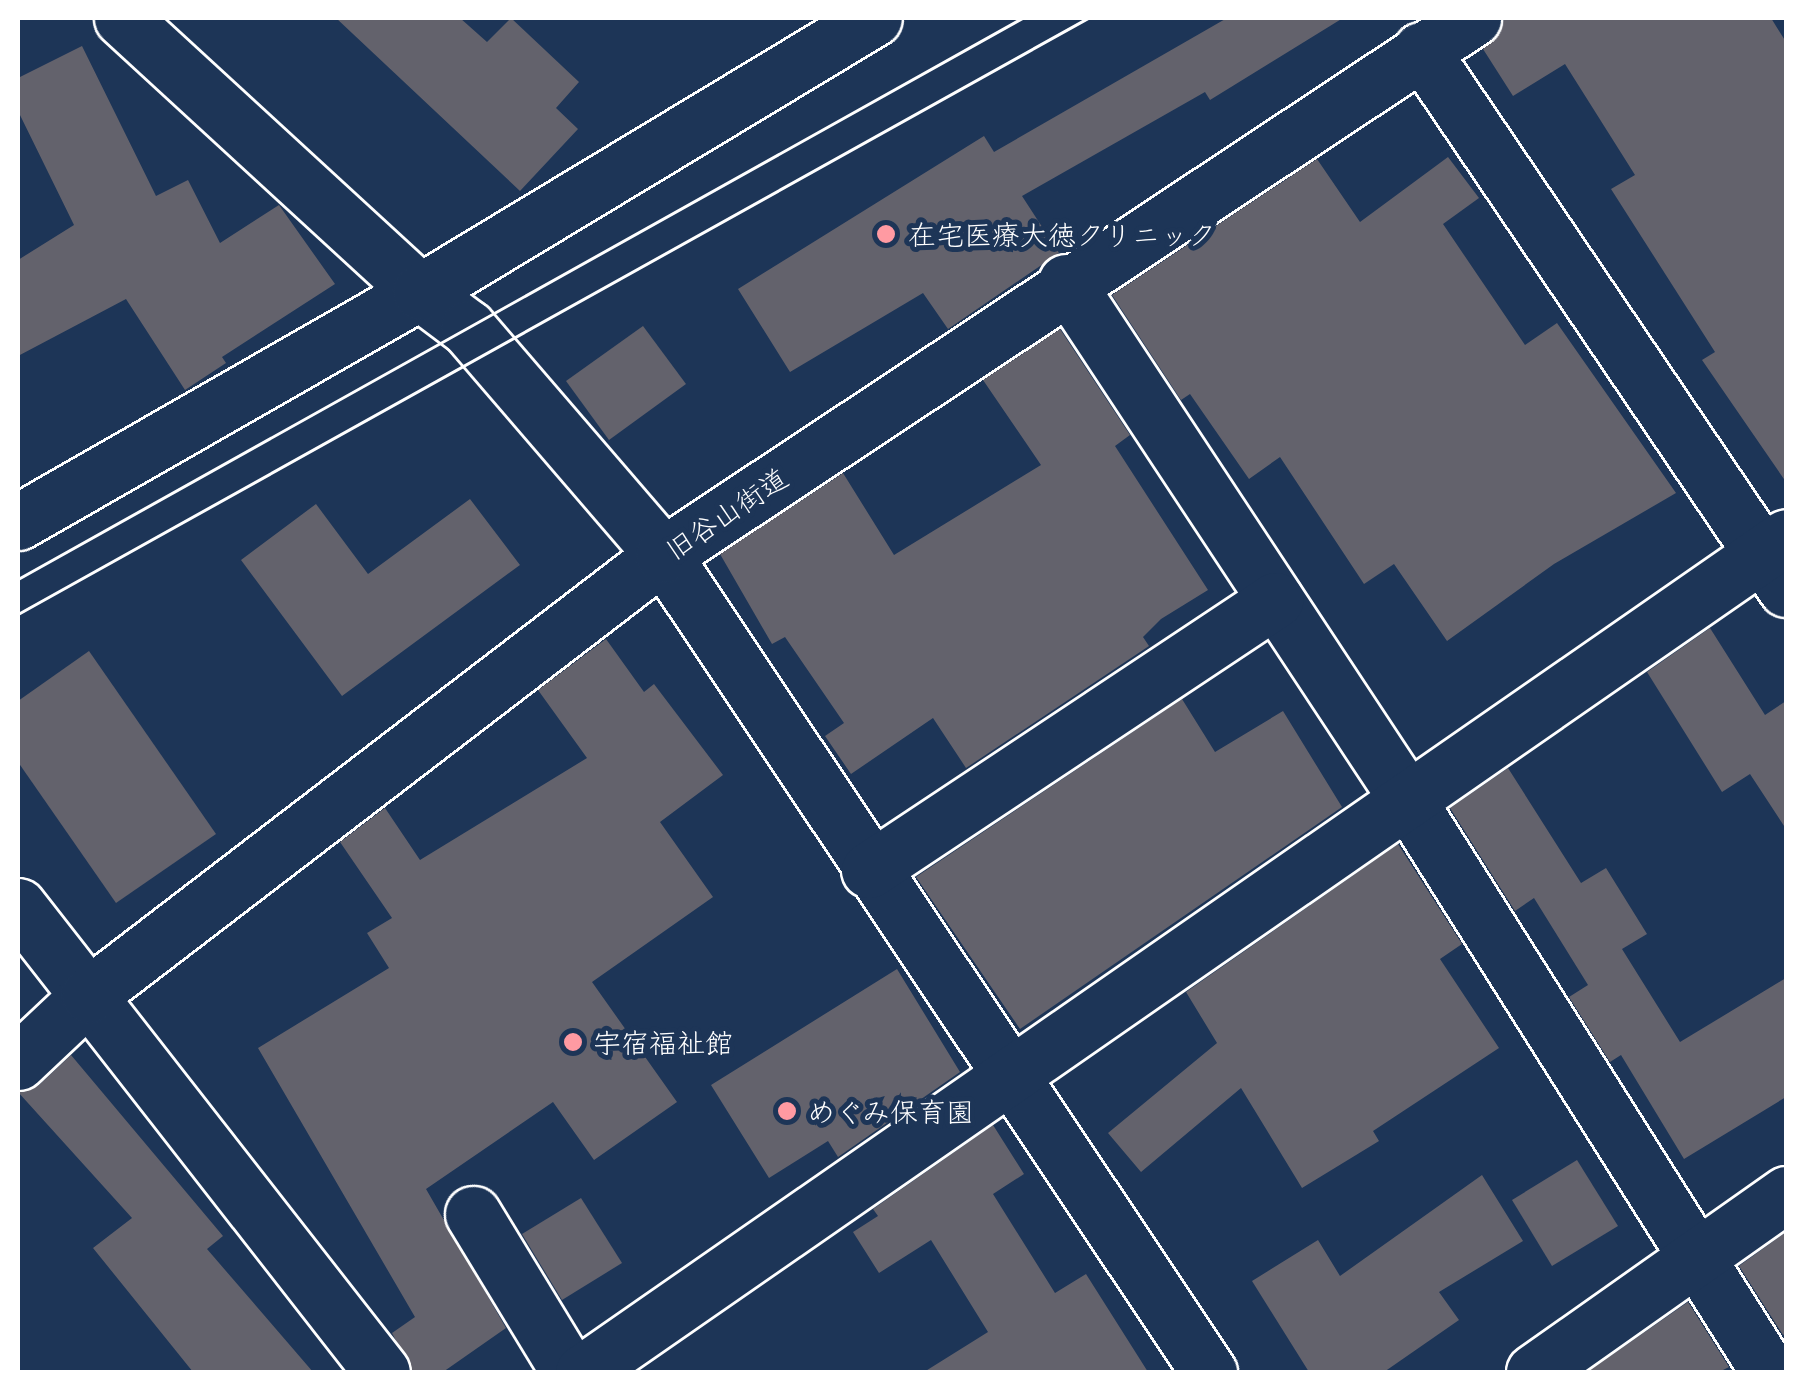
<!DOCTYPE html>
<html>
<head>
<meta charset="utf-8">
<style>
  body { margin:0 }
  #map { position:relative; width:1804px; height:1390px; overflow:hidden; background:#1d3557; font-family:Mali,"Klee One",sans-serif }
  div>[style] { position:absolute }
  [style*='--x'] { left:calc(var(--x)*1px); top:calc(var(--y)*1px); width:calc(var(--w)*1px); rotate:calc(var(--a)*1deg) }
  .building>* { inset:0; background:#63626c }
  .roads { filter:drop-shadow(2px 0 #fff) drop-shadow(-2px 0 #fff) drop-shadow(0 2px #fff) drop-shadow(0 -2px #fff) }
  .street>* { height:55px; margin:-27.5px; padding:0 27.5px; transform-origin:27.5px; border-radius:27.5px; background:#1d3557 }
  .tram>* { height:2.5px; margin:-1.25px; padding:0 1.25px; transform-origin:1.25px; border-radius:1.25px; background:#fff }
  .dots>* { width:28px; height:28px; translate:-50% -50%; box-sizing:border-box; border:5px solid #1d3557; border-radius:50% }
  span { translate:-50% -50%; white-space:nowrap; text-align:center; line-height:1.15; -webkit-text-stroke:10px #1d3557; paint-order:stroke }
  .poi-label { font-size:28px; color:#fff }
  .left { translate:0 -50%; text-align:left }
  .street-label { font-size:28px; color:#fff }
  .frame { position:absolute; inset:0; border:20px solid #fff; pointer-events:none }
</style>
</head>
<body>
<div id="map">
  <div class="building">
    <div style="clip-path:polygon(336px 18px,460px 18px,487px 42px,511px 18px,579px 82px,556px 108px,578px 129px,520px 191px)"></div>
    <div style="clip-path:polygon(1227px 18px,1343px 18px,1210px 100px,1205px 92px,1022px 196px,1059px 253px,948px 329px,923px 293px,790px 372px,738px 289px,984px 136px,994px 152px)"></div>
    <div style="clip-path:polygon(1504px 18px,1771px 18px,1786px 42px,1786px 482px,1702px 360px,1715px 352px,1611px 189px,1635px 175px,1565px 64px,1513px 96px,1483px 49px,1500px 33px)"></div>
    <div style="clip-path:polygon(82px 46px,156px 196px,188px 180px,220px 243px,279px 205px,335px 284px,222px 357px,226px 363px,185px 390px,126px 299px,18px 356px,18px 260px,74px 225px,18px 111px,18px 78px)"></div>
    <div style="clip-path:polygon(1448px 157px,1479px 198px,1443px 224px,1525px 345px,1557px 323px,1676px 493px,1554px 564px,1447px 641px,1394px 564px,1364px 584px,1280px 457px,1249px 479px,1190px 394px,1181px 400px,1112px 295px,1317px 159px,1360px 222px)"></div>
    <div style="clip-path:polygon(643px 326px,686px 384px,609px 440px,566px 381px)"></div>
    <div style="clip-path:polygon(1060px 329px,1130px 435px,1115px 446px,1208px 590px,1161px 619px,1143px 637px,1149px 646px,966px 768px,933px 718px,851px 774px,825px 736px,844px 723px,785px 637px,772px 644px,720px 554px,843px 473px,894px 555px,1041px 465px,983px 380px)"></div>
    <div style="clip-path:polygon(470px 499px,520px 565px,342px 696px,241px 560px,316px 504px,368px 574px)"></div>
    <div style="clip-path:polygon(1710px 628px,1765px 715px,1786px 701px,1786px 829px,1750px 774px,1722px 792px,1647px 672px)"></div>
    <div style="clip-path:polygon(606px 639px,644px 692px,654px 684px,723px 775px,660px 822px,713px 897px,592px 982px,677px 1102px,594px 1160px,553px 1102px,426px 1189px,506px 1328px,443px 1372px,412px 1372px,392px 1333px,415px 1317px,258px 1048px,389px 968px,367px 933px,392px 918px,340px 842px,385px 808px,420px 860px,587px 758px,538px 690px)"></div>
    <div style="clip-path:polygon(89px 651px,216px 834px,116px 903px,18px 762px,18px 701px)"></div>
    <div style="clip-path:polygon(1182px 699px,1215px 752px,1283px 711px,1342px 807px,1020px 1029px,916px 877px)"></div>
    <div style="clip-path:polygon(1508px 768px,1581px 883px,1606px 868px,1647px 934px,1622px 949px,1680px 1042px,1786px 978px,1786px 1097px,1684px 1159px,1621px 1055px,1610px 1062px,1569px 997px,1588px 985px,1534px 898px,1515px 911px,1450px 808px)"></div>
    <div style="clip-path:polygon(1398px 844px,1462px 944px,1440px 959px,1499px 1048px,1373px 1131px,1379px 1141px,1302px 1188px,1241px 1088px,1141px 1172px,1108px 1133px,1217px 1043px,1186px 992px)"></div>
    <div style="clip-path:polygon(897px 969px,960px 1072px,838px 1157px,828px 1141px,769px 1178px,711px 1085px)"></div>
    <div style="clip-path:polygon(71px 1055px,223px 1236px,207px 1249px,313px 1372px,193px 1372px,93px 1248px,132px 1218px,18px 1092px,39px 1085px)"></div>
    <div style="clip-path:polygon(993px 1125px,1024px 1174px,993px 1194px,1055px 1293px,1086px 1274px,1148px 1372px,924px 1372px,988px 1332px,931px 1240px,879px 1273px,853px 1232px,878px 1216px,873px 1209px)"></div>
    <div style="clip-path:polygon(1577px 1160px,1618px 1226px,1552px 1266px,1512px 1200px)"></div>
    <div style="clip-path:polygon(1482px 1175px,1523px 1241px,1439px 1292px,1459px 1320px,1384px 1372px,1309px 1372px,1252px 1281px,1318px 1240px,1340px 1276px)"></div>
    <div style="clip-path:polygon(581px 1198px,622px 1263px,562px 1300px,522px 1234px)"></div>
    <div style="clip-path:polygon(1786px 1232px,1786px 1333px,1783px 1335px,1739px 1266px)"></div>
    <div style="clip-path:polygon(1688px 1302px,1729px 1367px,1719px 1372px,1587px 1372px)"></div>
  </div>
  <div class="roads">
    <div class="street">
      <div style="--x:122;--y:18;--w:405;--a:42.6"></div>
      <div style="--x:420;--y:292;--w:60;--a:36.9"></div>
      <div style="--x:468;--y:328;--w:299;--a:49.3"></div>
      <div style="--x:663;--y:555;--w:983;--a:56.25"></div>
      <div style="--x:1421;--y:50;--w:651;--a:55.89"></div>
      <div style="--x:1066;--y:282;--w:619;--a:56.59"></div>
      <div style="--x:1407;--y:799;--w:678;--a:57.72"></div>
      <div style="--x:18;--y:522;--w:463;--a:-29.8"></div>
      <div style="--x:420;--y:292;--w:530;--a:-31.11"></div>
      <div style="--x:869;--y:870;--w:488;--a:-33.6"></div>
      <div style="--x:18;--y:906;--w:591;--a:52.01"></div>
      <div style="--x:18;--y:1062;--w:98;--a:-43.3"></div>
      <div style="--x:89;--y:995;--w:723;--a:-37.47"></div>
      <div style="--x:663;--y:555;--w:972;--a:-33.54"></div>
      <div style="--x:473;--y:1214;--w:185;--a:58.7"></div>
      <div style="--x:583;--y:1372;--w:1464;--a:-34.76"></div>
      <div style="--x:1534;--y:1372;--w:309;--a:-35.2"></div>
    </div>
  </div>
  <div class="tram">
    <div style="--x:18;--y:579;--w:1150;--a:-29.19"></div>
    <div style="--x:18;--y:614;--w:1225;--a:-29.12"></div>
  </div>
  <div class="dots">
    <div style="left:886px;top:234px;background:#ff9aa2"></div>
    <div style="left:573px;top:1042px;background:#ff9aa2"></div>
    <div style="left:787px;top:1111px;background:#ff9aa2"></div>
  </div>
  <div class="poi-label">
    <span class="left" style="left:908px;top:234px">在宅医療大徳クリニック</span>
    <span class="left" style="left:593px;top:1042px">宇宿福祉館</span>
    <span class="left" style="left:807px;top:1111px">めぐみ保育園</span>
  </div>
  <div class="street-label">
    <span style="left:726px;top:513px;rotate:-34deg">旧谷山街道</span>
  </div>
  <div class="frame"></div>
</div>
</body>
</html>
